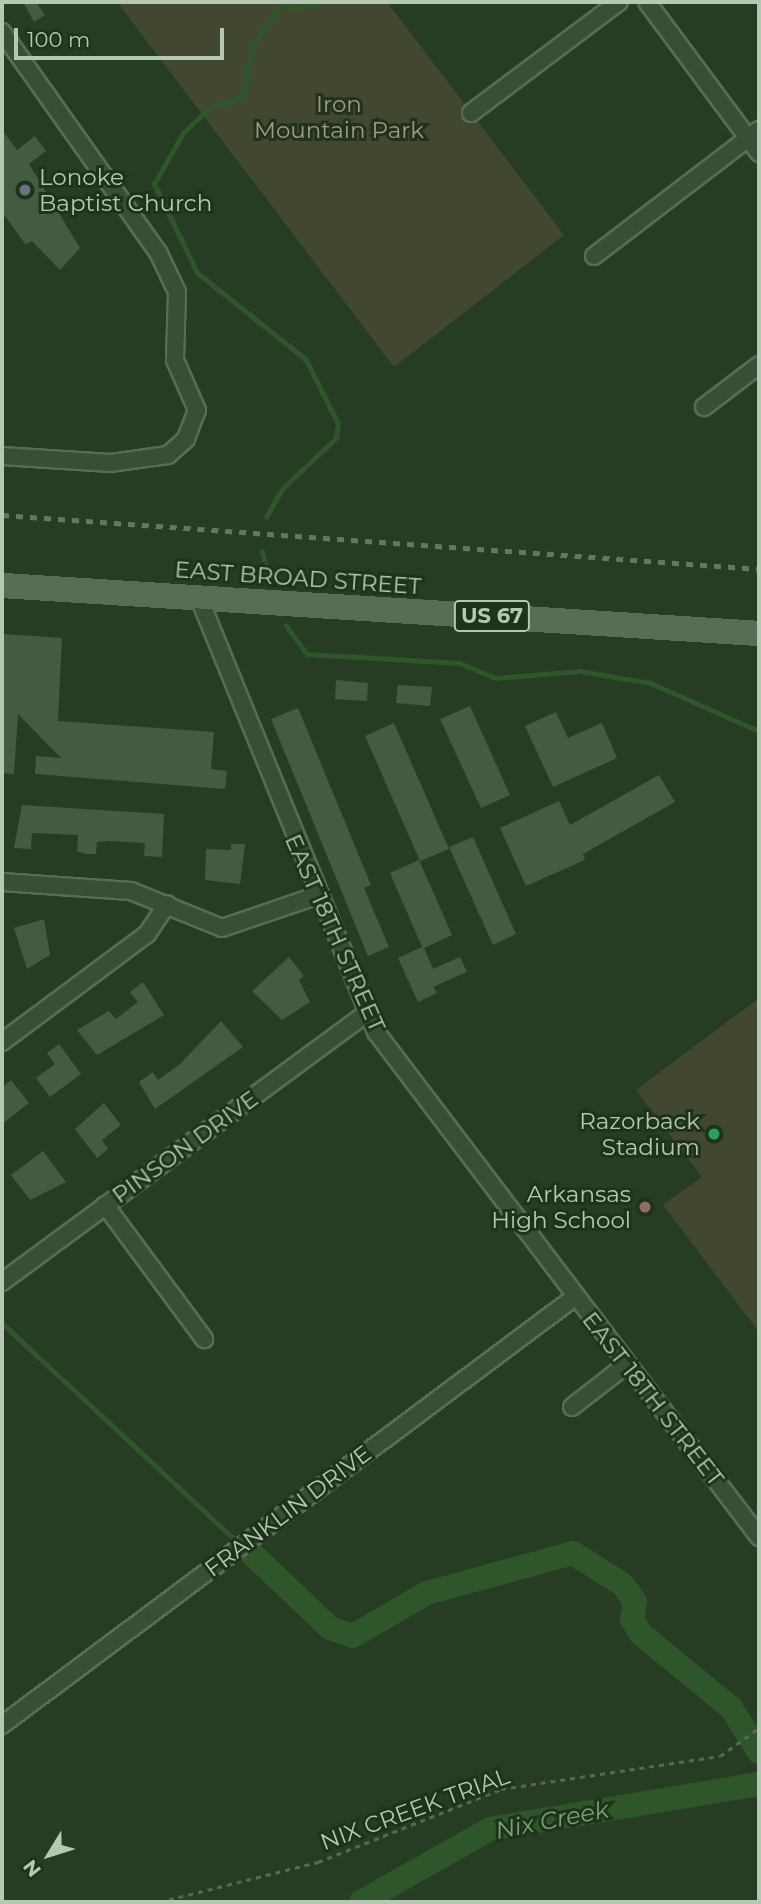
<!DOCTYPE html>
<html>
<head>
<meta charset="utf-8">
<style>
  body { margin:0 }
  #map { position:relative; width:761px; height:1904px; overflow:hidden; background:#263d23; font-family:Montserrat,sans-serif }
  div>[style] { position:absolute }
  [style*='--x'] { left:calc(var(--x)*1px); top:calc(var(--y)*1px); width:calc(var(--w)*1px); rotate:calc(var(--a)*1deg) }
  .green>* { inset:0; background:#42482f }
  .stream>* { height:4.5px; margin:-2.25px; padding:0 2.25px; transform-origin:2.25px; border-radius:2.25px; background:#2f552a }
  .river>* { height:24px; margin:-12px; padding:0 12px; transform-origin:12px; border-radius:12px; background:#2f552a }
  .building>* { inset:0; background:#435c3f }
  .path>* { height:2.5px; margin-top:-1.25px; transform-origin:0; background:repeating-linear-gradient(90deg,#5c664e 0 5px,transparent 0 10px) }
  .roads { filter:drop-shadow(2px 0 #586b55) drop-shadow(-2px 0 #586b55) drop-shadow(0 2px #586b55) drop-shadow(0 -2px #586b55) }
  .minor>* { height:16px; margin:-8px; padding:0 8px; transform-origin:8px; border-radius:8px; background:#3a4d37 }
  .major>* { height:21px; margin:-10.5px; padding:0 10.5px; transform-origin:10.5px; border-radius:10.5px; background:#586d55 }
  .rail>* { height:4.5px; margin-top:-2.25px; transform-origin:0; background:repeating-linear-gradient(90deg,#61795e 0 7px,transparent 0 14px) }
  .dots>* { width:19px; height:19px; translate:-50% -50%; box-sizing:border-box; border:4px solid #1f321c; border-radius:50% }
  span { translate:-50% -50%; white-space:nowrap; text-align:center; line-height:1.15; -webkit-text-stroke:6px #1f321c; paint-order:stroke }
  .shield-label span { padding:2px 5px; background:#1f321c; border:2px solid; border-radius:5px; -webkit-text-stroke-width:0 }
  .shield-label { font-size:21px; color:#b5c8b3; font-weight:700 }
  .park-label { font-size:23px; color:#a89680 }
  .poi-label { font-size:23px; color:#b5c8b3 }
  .left { translate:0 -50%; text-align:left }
  .right { translate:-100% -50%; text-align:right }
  .street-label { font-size:23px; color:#b5c8b3 }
  .water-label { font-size:24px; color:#73a76b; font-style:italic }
  .frame { position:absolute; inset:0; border:4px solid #b5c8b3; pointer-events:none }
  .north { position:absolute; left:14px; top:1820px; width:70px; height:70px; -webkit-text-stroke:5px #1f321c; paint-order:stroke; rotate:232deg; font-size:19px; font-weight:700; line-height:28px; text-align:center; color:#b5c8b3 }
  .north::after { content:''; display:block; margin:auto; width:24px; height:32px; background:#b5c8b3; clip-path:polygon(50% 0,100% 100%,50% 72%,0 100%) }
  .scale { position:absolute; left:14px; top:28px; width:210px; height:32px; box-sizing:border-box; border:4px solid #b5c8b3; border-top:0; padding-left:9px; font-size:21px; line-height:24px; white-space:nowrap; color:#b5c8b3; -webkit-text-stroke:5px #1f321c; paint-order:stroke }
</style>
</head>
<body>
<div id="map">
  <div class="green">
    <div style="clip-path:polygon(117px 2px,387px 2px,564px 235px,394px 367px)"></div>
    <div style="clip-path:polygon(759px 998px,759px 1332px,663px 1205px,702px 1177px,636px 1090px)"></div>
  </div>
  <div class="stream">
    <div style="--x:284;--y:3;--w:13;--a:29"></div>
    <div style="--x:295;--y:9;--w:24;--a:-17"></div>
    <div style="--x:266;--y:517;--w:34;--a:-60"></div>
    <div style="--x:283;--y:488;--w:73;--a:-43.3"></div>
    <div style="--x:336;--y:438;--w:14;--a:-82"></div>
    <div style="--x:338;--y:424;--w:72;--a:-116.6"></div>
    <div style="--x:306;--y:360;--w:139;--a:-141.4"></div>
    <div style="--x:197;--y:273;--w:99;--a:-115.8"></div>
    <div style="--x:154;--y:184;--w:59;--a:-60.4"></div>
    <div style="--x:183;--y:133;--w:36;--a:-44"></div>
    <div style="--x:209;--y:108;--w:34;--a:-17"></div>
    <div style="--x:242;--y:98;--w:56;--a:-77.7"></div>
    <div style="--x:254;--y:43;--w:51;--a:-53.8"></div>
    <div style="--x:262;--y:551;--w:19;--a:74"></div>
    <div style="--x:286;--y:625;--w:36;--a:54"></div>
    <div style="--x:307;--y:654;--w:153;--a:3.4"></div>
    <div style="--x:460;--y:663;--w:38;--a:23"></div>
    <div style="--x:495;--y:678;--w:85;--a:-4.7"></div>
    <div style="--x:580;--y:671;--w:72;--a:9.6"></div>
    <div style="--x:651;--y:683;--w:118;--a:24"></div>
    <div style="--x:2;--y:1323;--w:316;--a:42.9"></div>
  </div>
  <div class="river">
    <div style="--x:251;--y:1553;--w:109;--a:43.5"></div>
    <div style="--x:330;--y:1628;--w:24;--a:19"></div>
    <div style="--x:353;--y:1636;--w:86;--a:-30.2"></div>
    <div style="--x:427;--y:1593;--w:151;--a:-15.3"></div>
    <div style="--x:573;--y:1553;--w:58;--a:32.3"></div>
    <div style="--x:622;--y:1584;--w:21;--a:53"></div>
    <div style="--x:635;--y:1601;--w:18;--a:99"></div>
    <div style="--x:632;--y:1619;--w:17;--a:59"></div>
    <div style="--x:641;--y:1634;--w:117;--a:39.4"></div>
    <div style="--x:731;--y:1708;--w:52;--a:57.5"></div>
    <div style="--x:361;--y:1902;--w:148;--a:-29.5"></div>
    <div style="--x:490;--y:1829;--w:273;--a:-9.5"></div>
  </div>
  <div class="building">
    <div style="clip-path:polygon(23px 2px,36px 2px,45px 15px,34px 22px)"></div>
    <div style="clip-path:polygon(2px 130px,17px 150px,35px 136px,46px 151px,29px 164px,80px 248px,60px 270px,32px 241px,26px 245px,2px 212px)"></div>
    <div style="clip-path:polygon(4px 634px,62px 638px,58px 721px,214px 732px,211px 769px,227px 771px,225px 789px,35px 774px,36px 756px,61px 758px,18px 714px,14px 774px,2px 773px)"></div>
    <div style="clip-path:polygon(336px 680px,368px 683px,367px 701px,335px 699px)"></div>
    <div style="clip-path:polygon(398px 685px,432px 687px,430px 706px,396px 703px)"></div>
    <div style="clip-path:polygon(470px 706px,510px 795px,481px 808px,440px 719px)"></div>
    <div style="clip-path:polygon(298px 708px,371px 885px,364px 888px,389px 947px,368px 956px,271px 719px)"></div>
    <div style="clip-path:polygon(556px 712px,568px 738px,602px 723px,617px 758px,553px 787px,525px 726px)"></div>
    <div style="clip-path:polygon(394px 723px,449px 849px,420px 861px,365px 736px)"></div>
    <div style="clip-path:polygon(659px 775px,675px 802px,583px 854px,585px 860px,526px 886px,500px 828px,559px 801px,570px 825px)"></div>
    <div style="clip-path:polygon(22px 805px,164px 814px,162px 857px,144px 856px,145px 843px,108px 841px,97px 842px,96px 854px,85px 854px,77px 851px,78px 835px,32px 833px,31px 849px,14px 848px)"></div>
    <div style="clip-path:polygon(473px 837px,516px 934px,493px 945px,449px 847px)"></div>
    <div style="clip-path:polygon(231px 844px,245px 844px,240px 884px,205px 880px,206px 849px,231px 850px)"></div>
    <div style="clip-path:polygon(419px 860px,452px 935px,424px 948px,433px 969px,460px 957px,467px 972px,433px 987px,437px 993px,418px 1002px,398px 958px,422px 947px,390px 873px)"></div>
    <div style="clip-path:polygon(44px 919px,50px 955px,27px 969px,14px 928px)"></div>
    <div style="clip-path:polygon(289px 957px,304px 976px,299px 980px,310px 1002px,282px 1020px,252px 991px)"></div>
    <div style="clip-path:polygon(143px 982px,164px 1015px,97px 1055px,77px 1030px,109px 1011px,116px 1019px,138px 1002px,130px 992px)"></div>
    <div style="clip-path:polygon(221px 1021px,243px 1047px,155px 1109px,139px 1082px,153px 1072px,158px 1080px,180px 1064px)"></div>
    <div style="clip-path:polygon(59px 1044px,81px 1074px,50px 1097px,36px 1078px,55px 1064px,47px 1053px)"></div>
    <div style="clip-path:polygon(11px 1080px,29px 1103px,2px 1124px,2px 1088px)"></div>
    <div style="clip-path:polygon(104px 1103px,121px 1125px,102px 1140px,108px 1149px,97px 1158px,75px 1129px)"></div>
    <div style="clip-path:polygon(43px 1151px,66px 1182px,30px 1200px,11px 1175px)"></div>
  </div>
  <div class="path">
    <div style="--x:159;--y:1902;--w:164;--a:-14.1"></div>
    <div style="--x:318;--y:1862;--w:197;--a:-21.7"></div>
    <div style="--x:501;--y:1789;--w:221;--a:-8.6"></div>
    <div style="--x:720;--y:1756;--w:48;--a:-35.7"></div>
  </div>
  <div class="roads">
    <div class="minor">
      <div style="--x:647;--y:2;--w:188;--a:53.4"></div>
      <div style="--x:2;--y:32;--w:270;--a:54.7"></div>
      <div style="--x:158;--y:252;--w:44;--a:64.6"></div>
      <div style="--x:177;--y:292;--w:68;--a:91.7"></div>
      <div style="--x:175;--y:360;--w:55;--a:66.3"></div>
      <div style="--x:197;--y:410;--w:31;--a:111"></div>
      <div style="--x:186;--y:439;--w:24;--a:138"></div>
      <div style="--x:168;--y:455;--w:59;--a:172.1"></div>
      <div style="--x:110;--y:463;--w:108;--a:-176.3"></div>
      <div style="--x:471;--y:113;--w:185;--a:-36.9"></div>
      <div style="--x:594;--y:256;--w:208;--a:-37.4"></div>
      <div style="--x:704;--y:407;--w:69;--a:-37.4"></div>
      <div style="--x:199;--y:598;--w:469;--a:67.8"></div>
      <div style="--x:376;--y:1032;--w:634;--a:52.82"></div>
      <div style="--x:2;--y:882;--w:129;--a:4"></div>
      <div style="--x:131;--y:891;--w:98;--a:22.1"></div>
      <div style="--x:222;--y:928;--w:99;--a:-18.8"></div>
      <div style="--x:2;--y:1042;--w:181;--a:-36.7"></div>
      <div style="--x:147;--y:934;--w:36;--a:-56"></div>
      <div style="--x:105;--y:1205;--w:167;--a:53.5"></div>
      <div style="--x:2;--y:1282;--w:455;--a:-36.4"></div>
      <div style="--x:572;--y:1407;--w:70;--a:-38"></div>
      <div style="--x:2;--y:1725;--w:715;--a:-36.76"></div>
    </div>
    <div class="major">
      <div style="--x:2;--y:585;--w:759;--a:3.63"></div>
    </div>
  </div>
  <div class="rail">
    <div style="--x:2;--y:515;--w:759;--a:4.08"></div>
  </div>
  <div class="dots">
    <div style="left:25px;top:190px;background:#6b7280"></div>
    <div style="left:714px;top:1134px;background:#2e9e5b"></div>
    <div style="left:645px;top:1207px;background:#8d6e63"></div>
  </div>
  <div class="shield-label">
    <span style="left:492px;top:616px">US 67</span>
  </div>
  <div class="park-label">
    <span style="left:339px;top:117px">Iron<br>Mountain Park</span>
  </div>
  <div class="poi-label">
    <span class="left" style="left:39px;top:190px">Lonoke<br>Baptist Church</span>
    <span class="right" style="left:700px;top:1134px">Razorback<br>Stadium</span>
    <span class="right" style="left:631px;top:1207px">Arkansas<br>High School</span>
  </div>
  <div class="street-label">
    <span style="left:298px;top:578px;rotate:4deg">EAST BROAD STREET</span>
    <span style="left:335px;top:933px;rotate:66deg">EAST 18TH STREET</span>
    <span style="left:185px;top:1147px;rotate:-36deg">PINSON DRIVE</span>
    <span style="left:653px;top:1399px;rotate:52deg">EAST 18TH STREET</span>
    <span style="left:288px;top:1511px;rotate:-37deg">FRANKLIN DRIVE</span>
    <span style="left:415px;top:1809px;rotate:-20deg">NIX CREEK TRIAL</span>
  </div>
  <div class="water-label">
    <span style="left:552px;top:1820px;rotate:-11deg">Nix Creek</span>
  </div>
  <div class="frame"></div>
  <div class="north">N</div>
  <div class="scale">100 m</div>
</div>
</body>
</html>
